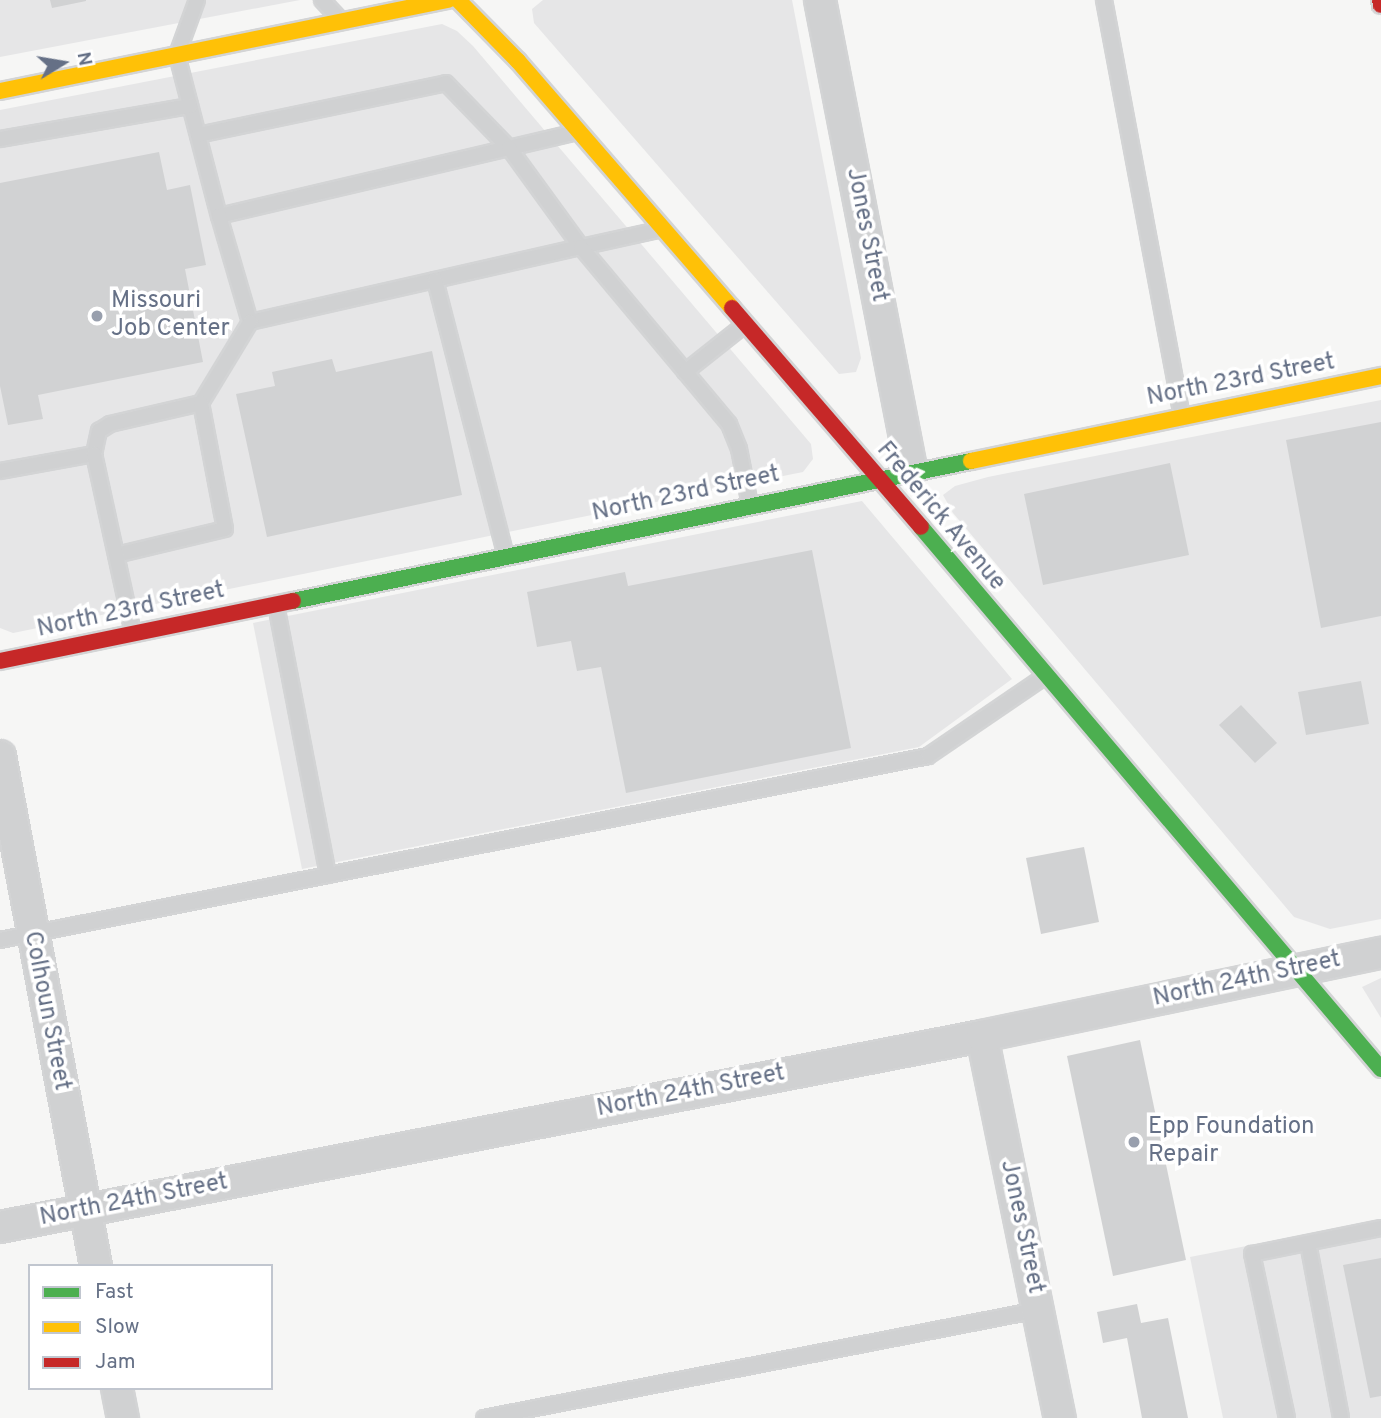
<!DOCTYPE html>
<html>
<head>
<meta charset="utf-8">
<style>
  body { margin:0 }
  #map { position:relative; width:1381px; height:1418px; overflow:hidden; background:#f6f6f5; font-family:Overpass,sans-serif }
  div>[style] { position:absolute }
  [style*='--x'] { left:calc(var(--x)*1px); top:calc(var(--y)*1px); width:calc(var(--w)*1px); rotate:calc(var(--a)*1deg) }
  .built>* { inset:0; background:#e6e6e7 }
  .building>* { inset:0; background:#d1d2d3 }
  .roads { filter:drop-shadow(2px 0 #d3d4d5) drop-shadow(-2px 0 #d3d4d5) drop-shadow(0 2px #d3d4d5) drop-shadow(0 -2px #d3d4d5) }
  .lane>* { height:14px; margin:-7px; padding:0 7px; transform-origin:7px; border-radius:7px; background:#d0d1d2 }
  .street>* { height:30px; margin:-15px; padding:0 15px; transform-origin:15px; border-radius:15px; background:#d0d1d2 }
  .fast>* { height:16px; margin:-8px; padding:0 8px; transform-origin:8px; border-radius:8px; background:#4caf50 }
  .slow>* { height:16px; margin:-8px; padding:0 8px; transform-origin:8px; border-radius:8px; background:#ffc107 }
  .jam>* { height:16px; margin:-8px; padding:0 8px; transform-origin:8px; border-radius:8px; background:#c62828 }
  .dots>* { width:19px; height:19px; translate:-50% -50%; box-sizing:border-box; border:4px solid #fff; border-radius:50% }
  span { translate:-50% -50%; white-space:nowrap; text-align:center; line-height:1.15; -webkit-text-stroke:7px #fff; paint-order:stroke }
  .street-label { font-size:24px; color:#657086 }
  .poi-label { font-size:24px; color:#657086 }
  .left { translate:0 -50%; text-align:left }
  .legend { position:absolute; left:28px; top:1264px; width:245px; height:126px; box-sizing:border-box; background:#fff; border:2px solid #c1c6cf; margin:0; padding:9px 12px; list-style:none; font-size:21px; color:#657086 }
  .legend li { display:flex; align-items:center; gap:14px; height:35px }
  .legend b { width:35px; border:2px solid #c1c6cf }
  .north { position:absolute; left:28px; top:28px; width:70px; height:70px; -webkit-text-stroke:5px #fff; paint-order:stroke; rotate:79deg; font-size:19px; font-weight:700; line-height:28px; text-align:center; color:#657086 }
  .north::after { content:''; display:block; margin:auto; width:24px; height:32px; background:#657086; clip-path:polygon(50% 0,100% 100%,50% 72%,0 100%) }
</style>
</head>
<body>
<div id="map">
  <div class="built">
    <div style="clip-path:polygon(0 0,300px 0,0 57px)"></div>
    <div style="clip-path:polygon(543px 0,792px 0,861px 358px,856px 372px,839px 374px,534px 23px,532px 9px)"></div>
    <div style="clip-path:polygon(442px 24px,457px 31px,473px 46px,811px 444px,813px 459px,803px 472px,13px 633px,0 628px,0 110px)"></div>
    <div style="clip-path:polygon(1381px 400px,1381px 919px,1330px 929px,1294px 917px,953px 513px,943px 495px,955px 486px,988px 477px)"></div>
    <div style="clip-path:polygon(862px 501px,1012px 679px,919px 747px,302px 869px,253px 623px)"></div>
    <div style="clip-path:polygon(1381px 978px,1381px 1018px,1362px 987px)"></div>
    <div style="clip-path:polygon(1381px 1220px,1381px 1418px,1223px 1418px,1190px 1257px)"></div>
  </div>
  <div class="building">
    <div style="clip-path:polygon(50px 0,86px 0,86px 1px,52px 8px)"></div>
    <div style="clip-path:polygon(159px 152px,167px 190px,190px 185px,206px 265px,185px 269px,203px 362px,38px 395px,43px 419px,8px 425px,0 386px,0 183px)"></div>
    <div style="clip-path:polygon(432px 351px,462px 495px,267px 537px,236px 394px,275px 386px,272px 372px,332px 359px,336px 372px)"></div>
    <div style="clip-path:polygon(1381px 422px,1381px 616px,1321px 628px,1286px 440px)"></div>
    <div style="clip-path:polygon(1170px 463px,1189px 555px,1043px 585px,1024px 494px)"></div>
    <div style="clip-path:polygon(812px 550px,851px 748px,626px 793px,601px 667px,577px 671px,571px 641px,537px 647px,527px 592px,625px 572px,628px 586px)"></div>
    <div style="clip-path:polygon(1361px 681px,1369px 724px,1306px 735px,1298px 692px)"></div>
    <div style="clip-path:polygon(1241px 705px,1277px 743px,1255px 763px,1219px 725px)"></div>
    <div style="clip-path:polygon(1084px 847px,1099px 922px,1041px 934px,1026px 858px)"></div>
    <div style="clip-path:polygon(1140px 1040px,1186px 1260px,1113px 1276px,1067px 1056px)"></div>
    <div style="clip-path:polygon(1381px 1258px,1381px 1396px,1370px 1398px,1343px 1265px)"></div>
    <div style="clip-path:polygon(1137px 1304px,1141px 1323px,1168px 1318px,1188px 1418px,1142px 1418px,1127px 1338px,1103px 1343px,1097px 1312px)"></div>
  </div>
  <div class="roads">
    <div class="lane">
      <div style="--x:197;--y:0;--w:59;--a:110"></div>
      <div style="--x:177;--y:55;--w:166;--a:75.4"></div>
      <div style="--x:219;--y:216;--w:365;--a:-13.2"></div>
      <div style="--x:322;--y:0;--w:23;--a:47"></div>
      <div style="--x:1104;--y:0;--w:422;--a:79.4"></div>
      <div style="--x:198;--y:135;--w:253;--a:-11.8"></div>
      <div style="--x:446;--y:83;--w:91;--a:45.9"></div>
      <div style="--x:509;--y:148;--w:122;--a:54"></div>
      <div style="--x:581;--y:247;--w:79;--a:-12.4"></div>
      <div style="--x:0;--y:139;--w:193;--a:-9.9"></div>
      <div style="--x:219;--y:216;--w:110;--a:73.7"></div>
      <div style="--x:250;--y:322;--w:339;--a:-12.8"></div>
      <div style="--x:581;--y:247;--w:231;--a:50.1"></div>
      <div style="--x:729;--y:424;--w:27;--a:68"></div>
      <div style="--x:739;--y:449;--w:57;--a:78.9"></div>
      <div style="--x:435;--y:280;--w:285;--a:75.6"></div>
      <div style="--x:685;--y:372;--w:74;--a:-38.4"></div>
      <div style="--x:201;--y:403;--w:95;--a:-58.8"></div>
      <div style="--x:94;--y:454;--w:24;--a:-78"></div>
      <div style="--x:99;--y:431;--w:13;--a:-32"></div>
      <div style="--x:110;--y:424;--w:93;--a:-13"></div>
      <div style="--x:201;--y:403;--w:128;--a:79.2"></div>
      <div style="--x:225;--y:529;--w:112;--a:166.6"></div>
      <div style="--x:0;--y:471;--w:96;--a:-10.3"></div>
      <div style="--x:94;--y:454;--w:183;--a:77.7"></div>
      <div style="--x:276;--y:605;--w:275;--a:79.1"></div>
      <div style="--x:0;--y:940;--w:946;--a:-11.21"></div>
      <div style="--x:928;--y:756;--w:140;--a:-34.3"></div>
      <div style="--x:1308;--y:1243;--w:178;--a:79.3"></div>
      <div style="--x:484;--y:1418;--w:564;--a:-11.03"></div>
      <div style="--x:1287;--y:1418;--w:168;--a:-102"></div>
      <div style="--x:1252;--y:1254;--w:132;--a:-11.4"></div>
    </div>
    <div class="street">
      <div style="--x:820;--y:0;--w:479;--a:79"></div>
      <div style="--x:0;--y:756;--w:519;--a:79.34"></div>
      <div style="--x:982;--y:1036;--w:390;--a:78.5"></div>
      <div style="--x:0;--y:1227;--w:1000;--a:-11.01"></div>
      <div style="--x:982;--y:1036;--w:408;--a:-11.8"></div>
      <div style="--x:117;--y:1388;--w:31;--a:79"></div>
    </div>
    <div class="fast">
      <div style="--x:921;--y:527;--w:711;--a:49.68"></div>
      <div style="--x:293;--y:601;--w:692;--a:-11.67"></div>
    </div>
    <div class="slow">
      <div style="--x:458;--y:0;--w:86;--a:45.5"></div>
      <div style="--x:518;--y:61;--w:327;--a:49.1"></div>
      <div style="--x:0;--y:91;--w:458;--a:-11.5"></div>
      <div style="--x:971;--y:461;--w:419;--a:-11.7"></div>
    </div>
    <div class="jam">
      <div style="--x:1380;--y:0;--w:5;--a:79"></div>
      <div style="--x:732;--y:308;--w:289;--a:49.2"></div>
      <div style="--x:0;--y:661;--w:299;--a:-11.6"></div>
    </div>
  </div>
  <div class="dots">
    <div style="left:97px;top:316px;background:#989fad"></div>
    <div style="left:1134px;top:1142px;background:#989fad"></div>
  </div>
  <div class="street-label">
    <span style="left:866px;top:235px;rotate:79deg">Jones Street</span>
    <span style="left:1241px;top:381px;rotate:-11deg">North 23rd Street</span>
    <span style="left:686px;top:495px;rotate:-12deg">North 23rd Street</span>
    <span style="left:940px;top:517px;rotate:50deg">Frederick Avenue</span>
    <span style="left:131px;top:611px;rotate:-12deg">North 23rd Street</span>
    <span style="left:1247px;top:980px;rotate:-12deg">North 24th Street</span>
    <span style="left:46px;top:1011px;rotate:79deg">Colhoun Street</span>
    <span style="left:691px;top:1092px;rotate:-11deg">North 24th Street</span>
    <span style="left:134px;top:1201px;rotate:-11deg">North 24th Street</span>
    <span style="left:1021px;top:1227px;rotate:78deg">Jones Street</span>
  </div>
  <div class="poi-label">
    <span class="left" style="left:111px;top:316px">Missouri<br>Job Center</span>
    <span class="left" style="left:1148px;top:1142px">Epp Foundation<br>Repair</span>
  </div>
  <ul class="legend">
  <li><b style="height:9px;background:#4caf50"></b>Fast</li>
  <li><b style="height:9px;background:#ffc107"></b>Slow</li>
  <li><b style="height:9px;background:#c62828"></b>Jam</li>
  </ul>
  <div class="north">N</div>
</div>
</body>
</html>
